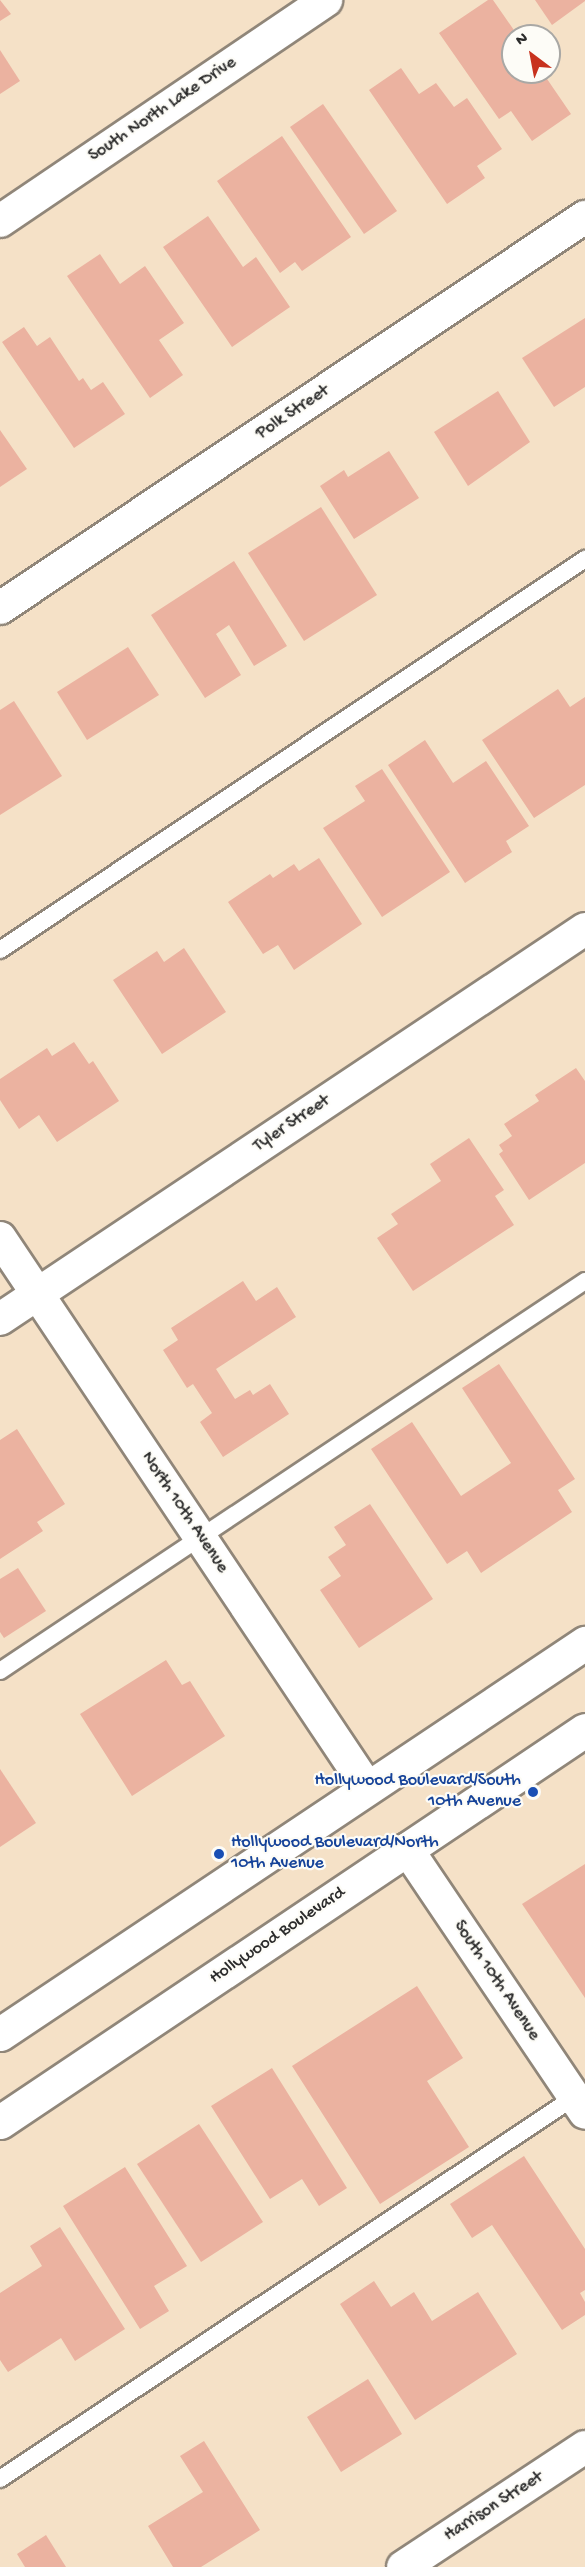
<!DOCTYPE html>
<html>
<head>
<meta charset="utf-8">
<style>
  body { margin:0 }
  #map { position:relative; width:585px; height:2567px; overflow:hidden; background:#f5e1c7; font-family:"Gochi Hand",sans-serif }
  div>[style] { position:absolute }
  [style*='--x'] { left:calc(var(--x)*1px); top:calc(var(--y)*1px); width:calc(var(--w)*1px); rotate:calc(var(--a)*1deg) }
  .building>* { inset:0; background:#ebb2a0 }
  .roads { filter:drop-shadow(2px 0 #908679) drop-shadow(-2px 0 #908679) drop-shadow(0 2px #908679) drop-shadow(0 -2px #908679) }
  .lane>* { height:16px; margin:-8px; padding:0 8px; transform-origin:8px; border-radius:8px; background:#fff }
  .street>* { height:32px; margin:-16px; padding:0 16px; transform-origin:16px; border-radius:16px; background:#fff }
  .primary>* { height:33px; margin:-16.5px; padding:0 16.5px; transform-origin:16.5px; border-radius:16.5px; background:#fff }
  .dots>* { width:16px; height:16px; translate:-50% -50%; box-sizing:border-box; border:3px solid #fdfcf7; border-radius:50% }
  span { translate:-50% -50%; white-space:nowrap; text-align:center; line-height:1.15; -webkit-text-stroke:4.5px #fdfcf7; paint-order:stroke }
  .street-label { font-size:18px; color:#2b2b2b }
  .transit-label { font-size:18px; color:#164399 }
  .right { translate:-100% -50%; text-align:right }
  .left { translate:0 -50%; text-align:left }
  .north { position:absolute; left:501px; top:24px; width:60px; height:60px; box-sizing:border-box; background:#fdfcf7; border:2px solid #a9a8a5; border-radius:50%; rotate:328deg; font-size:16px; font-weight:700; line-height:24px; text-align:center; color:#2b2b2b }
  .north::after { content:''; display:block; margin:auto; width:21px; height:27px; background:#c8321e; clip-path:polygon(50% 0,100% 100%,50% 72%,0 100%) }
</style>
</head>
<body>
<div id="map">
  <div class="building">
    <div style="clip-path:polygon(0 0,11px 14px,0 21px)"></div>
    <div style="clip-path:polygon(488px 0,493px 0,518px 36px,513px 36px,513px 72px,533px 72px,539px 80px,545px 76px,571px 114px,532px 141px,511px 111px,499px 119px,439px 33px)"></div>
    <div style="clip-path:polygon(535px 0,585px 0,585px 1px,552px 25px)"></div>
    <div style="clip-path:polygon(0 50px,20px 81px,0 94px)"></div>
    <div style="clip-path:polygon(401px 68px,419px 94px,436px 83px,454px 107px,467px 98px,502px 149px,477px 166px,485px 178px,447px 204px,369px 90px)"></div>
    <div style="clip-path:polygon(323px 104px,397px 211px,364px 234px,290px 127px)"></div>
    <div style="clip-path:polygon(282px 136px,351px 237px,302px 271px,295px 262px,280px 273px,217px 181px)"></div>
    <div style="clip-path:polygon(208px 216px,243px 267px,256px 257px,290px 307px,232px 347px,163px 247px)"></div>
    <div style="clip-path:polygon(100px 254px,120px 284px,145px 266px,184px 323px,159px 340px,183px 375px,150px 398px,67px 276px)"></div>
    <div style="clip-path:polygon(585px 318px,585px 387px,554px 407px,522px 358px)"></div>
    <div style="clip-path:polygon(24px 327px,37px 346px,50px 337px,79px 381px,83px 378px,91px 390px,103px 382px,125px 414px,74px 448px,2px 342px)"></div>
    <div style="clip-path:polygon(498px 391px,530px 442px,468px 486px,434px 432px)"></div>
    <div style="clip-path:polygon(0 430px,27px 469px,0 487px)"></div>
    <div style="clip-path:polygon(389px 451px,419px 498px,354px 539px,320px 486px,344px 470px,348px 477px)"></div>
    <div style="clip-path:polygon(321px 507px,377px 595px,304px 641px,248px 553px)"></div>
    <div style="clip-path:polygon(234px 561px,287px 646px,254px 666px,229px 625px,216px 634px,241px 675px,205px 698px,151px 615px)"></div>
    <div style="clip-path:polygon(128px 647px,159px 695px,87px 740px,57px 692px)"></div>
    <div style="clip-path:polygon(558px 689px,570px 707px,585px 697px,585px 785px,534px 818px,482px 740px)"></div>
    <div style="clip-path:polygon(14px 701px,62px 776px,0 815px,0 710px)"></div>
    <div style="clip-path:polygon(425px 740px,453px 783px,486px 761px,529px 826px,506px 841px,512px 852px,465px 883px,388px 765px)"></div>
    <div style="clip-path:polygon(382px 769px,450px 872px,382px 917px,323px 828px,365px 801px,355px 786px)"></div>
    <div style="clip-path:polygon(319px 858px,362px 924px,294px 970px,278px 945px,263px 954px,228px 902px,270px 874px,273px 878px,294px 864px,299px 871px)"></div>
    <div style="clip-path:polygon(184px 948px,226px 1012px,162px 1054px,113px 980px,157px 951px,164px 962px)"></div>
    <div style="clip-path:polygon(74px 1042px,89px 1064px,93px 1061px,119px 1101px,57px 1142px,39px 1115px,19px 1129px,0 1100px,0 1079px,47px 1048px,52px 1056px)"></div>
    <div style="clip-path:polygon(576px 1068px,585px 1081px,585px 1163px,529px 1200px,499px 1154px,503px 1151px,499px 1145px,512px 1136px,504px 1124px,539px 1101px,535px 1095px)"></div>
    <div style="clip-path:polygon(469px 1138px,504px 1190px,495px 1196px,514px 1225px,413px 1291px,377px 1238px,398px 1224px,391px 1214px,441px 1181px,430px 1164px)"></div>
    <div style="clip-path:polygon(243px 1281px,256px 1301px,277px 1287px,296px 1317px,216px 1369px,235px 1399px,250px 1390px,253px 1395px,270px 1384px,289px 1414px,223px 1457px,200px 1422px,212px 1413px,193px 1384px,187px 1388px,163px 1350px,178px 1340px,171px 1328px)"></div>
    <div style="clip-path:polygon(499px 1364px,575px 1479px,558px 1490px,572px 1512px,481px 1573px,467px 1551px,447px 1564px,371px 1449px,412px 1422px,461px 1496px,511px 1463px,462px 1388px)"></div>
    <div style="clip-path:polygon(17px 1429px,65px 1504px,37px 1522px,43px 1531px,0 1559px,0 1440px)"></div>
    <div style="clip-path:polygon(370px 1504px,433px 1599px,359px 1648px,320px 1590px,341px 1576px,328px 1557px,346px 1545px,334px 1527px)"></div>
    <div style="clip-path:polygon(18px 1568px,46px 1611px,4px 1638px,0 1632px,0 1579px)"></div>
    <div style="clip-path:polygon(166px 1660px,182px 1685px,190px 1681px,225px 1736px,132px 1796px,80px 1714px)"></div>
    <div style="clip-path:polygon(0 1769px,36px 1823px,0 1847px)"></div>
    <div style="clip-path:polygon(585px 1864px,585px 1998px,522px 1904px)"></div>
    <div style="clip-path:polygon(417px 1986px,463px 2058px,427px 2081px,469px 2147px,380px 2204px,292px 2066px)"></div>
    <div style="clip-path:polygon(272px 2068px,347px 2188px,319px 2206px,302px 2179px,270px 2199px,211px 2106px)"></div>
    <div style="clip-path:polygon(199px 2124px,263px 2222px,201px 2262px,137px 2164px)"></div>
    <div style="clip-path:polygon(524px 2156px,585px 2249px,585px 2290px,580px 2293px,585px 2302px,585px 2315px,562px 2330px,492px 2225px,472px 2238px,450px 2204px)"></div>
    <div style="clip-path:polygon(125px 2167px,187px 2266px,154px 2286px,169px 2311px,140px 2329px,63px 2206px)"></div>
    <div style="clip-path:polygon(60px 2227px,125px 2329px,75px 2361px,61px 2338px,8px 2372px,0 2360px,0 2293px,42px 2266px,30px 2246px)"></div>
    <div style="clip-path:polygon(374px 2281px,391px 2307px,414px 2292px,432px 2321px,478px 2292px,517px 2354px,415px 2420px,340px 2304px)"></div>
    <div style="clip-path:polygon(368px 2379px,402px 2434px,341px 2472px,307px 2417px)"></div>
    <div style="clip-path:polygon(204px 2441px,260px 2530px,201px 2567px,173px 2567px,148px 2526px,203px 2492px,180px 2456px)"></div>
    <div style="clip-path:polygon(46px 2535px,66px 2567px,25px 2567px,17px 2554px)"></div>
  </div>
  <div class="roads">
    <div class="lane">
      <div style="--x:0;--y:950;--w:704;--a:-33.76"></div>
      <div style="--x:0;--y:1671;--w:703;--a:-33.69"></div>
      <div style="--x:0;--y:2479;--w:695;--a:-33.62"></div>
    </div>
    <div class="street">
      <div style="--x:0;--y:221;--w:394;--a:-34.1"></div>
      <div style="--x:0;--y:608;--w:704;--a:-33.76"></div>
      <div style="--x:0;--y:1238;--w:660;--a:56.24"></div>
      <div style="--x:0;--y:1319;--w:703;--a:-33.69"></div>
      <div style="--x:407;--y:1849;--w:318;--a:56"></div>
      <div style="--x:403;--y:2567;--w:218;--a:-33.4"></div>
    </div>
    <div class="primary">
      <div style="--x:0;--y:2034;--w:704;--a:-33.76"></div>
      <div style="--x:0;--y:2122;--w:704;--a:-33.83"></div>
    </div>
  </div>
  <div class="dots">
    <div style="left:533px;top:1792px;background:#1a4fb4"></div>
    <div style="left:219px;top:1854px;background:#1a4fb4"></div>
  </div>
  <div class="street-label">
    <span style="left:163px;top:110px;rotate:-34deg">South North Lake Drive</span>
    <span style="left:293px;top:413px;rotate:-34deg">Polk Street</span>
    <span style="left:292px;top:1124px;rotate:-34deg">Tyler Street</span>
    <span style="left:184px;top:1513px;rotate:56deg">North 10th Avenue</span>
    <span style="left:278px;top:1936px;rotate:-34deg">Hollywood Boulevard</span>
    <span style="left:496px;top:1981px;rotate:56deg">South 10th Avenue</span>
    <span style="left:494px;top:2507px;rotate:-33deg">Harrison Street</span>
  </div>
  <div class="transit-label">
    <span class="right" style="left:521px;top:1792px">Hollywood Boulevard/South<br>10th Avenue</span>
    <span class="left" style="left:231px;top:1854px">Hollywood Boulevard/North<br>10th Avenue</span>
  </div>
  <div class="north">N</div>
</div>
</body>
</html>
